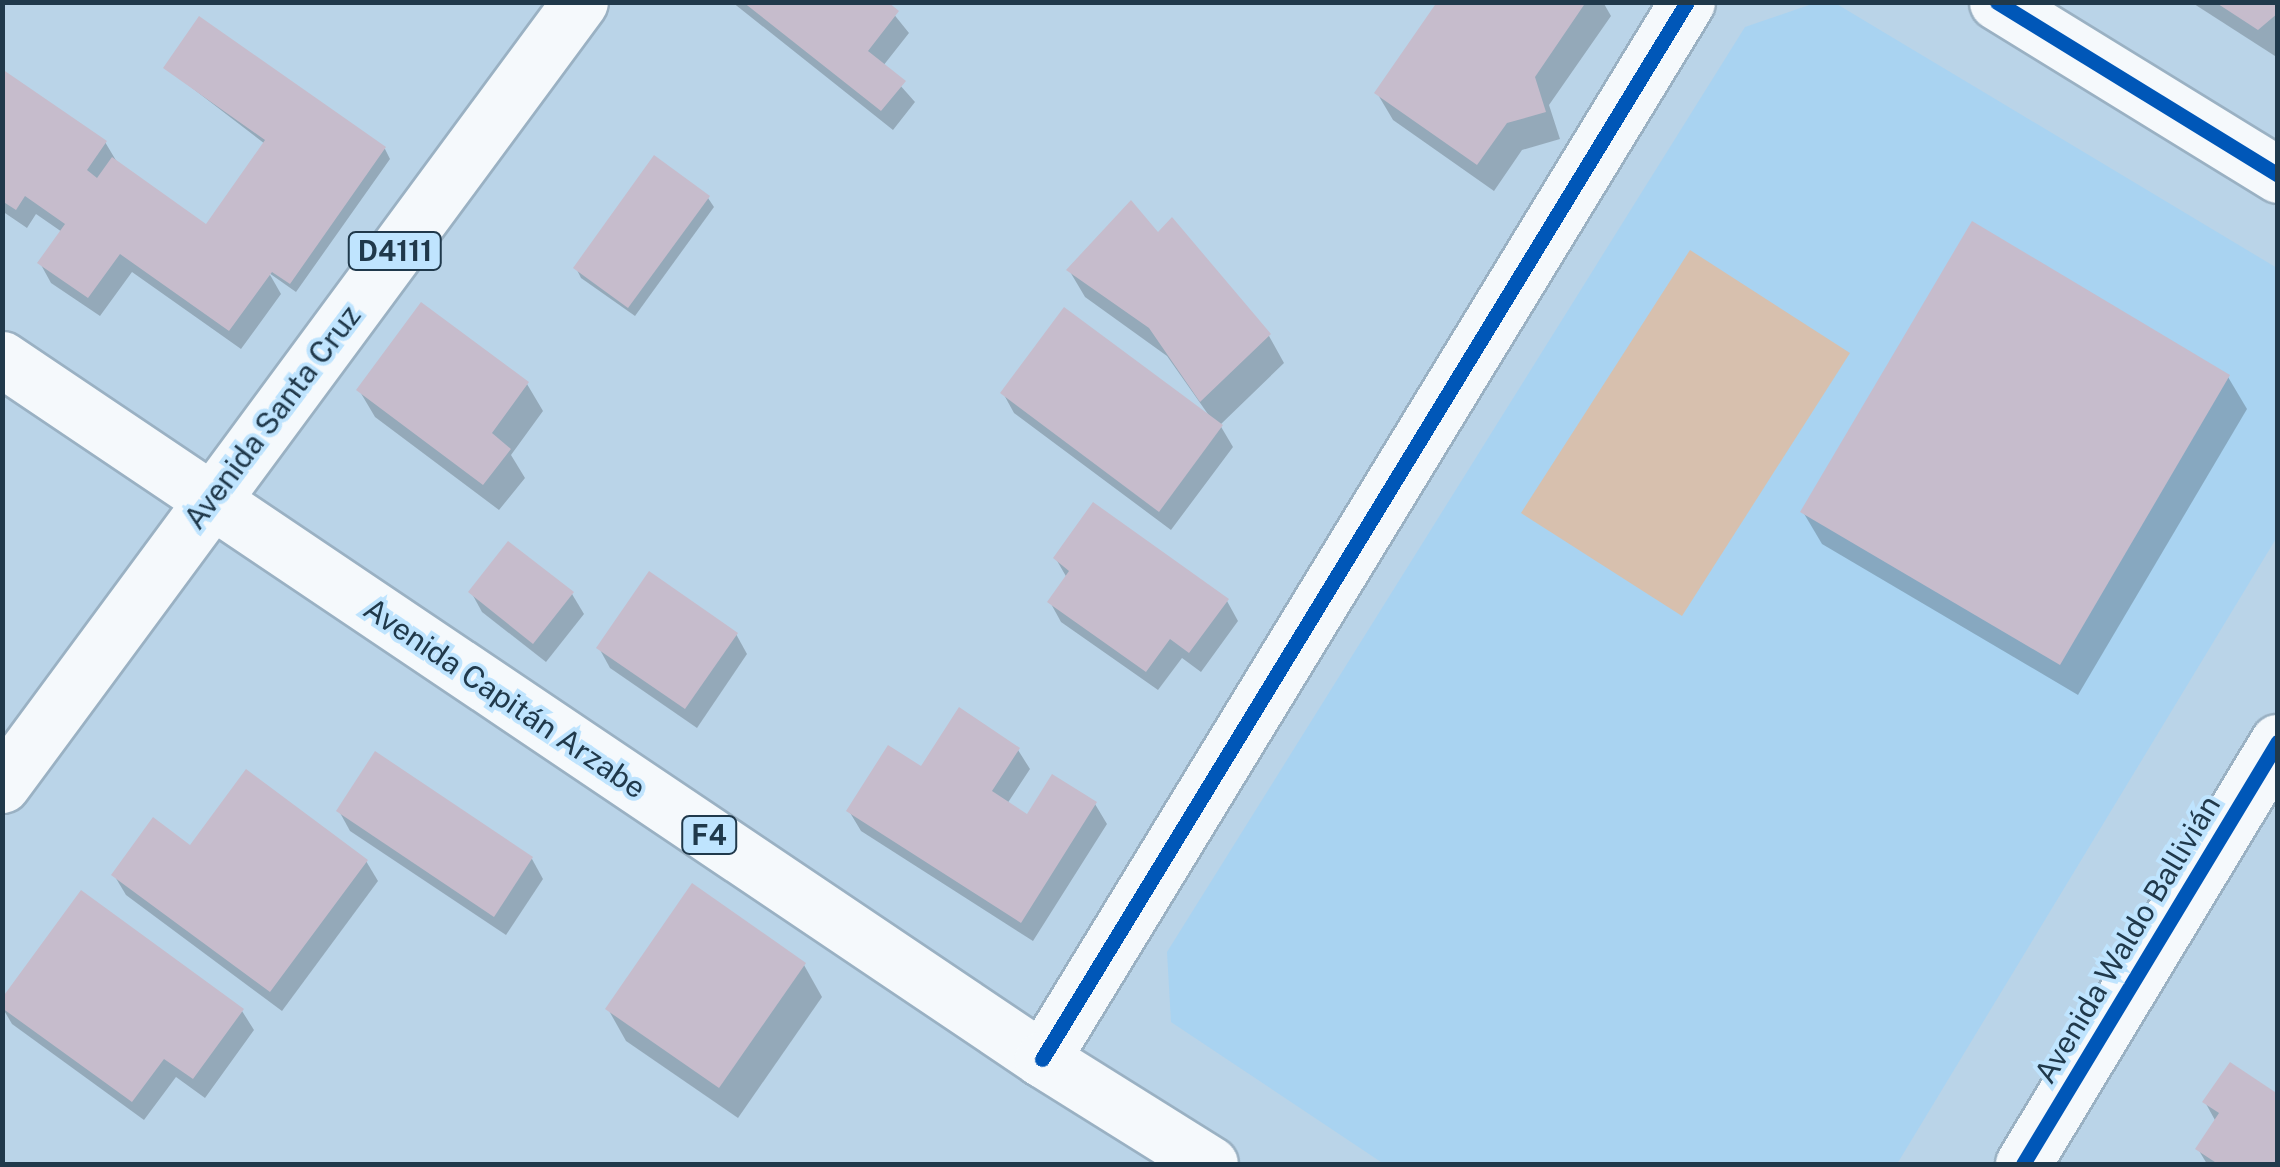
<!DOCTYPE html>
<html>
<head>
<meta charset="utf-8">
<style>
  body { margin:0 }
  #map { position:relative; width:2280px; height:1167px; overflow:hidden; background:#bad4e8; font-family:"Public Sans",sans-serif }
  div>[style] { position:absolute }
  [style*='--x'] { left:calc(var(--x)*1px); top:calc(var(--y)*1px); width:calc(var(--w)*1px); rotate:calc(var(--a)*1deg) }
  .built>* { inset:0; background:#a9d3f1 }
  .green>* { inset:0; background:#d7c0ae }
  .shadow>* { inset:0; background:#0003 }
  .building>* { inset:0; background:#c6bccc }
  .roads { filter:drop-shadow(2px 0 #9ab1c3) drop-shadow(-2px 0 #9ab1c3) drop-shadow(0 2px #9ab1c3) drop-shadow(0 -2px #9ab1c3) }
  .street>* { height:55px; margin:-27.5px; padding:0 27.5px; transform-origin:27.5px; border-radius:27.5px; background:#f5f9fc }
  .primary>* { height:55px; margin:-27.5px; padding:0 27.5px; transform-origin:27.5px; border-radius:27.5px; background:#f5f9fc }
  .highway>* { height:55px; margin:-27.5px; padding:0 27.5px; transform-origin:27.5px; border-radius:27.5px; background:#f5f9fc }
  .cycleway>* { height:15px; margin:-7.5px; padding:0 7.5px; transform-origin:7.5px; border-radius:7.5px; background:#0057b8 }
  span { translate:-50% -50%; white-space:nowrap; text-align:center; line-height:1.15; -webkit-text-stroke:8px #bfe4fe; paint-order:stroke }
  .shield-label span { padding:2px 8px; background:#bfe4fe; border:2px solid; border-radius:8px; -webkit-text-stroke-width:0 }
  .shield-label { font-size:28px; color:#20394b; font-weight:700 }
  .street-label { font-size:30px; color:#20394b }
  .frame { position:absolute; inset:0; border:5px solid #20394b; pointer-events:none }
</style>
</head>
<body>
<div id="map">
  <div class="built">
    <div style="clip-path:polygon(1815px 3px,1835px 3px,2277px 268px,2277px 537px,1897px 1164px,1384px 1164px,1171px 1022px,1167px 952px,1745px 27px)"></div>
  </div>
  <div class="green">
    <div style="clip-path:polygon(1690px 250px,1850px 353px,1682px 616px,1521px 513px)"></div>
  </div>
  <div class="shadow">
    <div style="clip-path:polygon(732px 2px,884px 2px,909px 33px,883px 66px,915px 102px,893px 130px)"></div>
    <div style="clip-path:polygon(1440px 2px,1603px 2px,1611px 16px,1549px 105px,1560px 139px,1522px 150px,1494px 191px,1393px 120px,1377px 93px)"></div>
    <div style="clip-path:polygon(2191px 2px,2278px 2px,2278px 54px,2275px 56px)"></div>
    <div style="clip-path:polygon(166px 68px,385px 149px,390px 159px,296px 292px,269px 273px,281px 294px,241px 349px,132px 272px,100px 316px,51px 283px,40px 263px,62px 232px,36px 214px,27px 228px,2px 211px,2px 72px,105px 142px,117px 162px,214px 234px,265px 144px)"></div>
    <div style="clip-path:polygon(708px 198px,714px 207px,635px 316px,581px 278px,576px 268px)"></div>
    <div style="clip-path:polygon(1158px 235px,1269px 336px,1284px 363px,1220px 425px,1233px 447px,1171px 530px,1014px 413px,1003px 393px,1210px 417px,1167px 356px,1085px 297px,1069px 270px)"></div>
    <div style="clip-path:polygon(2228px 377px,2247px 409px,2078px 695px,1822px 544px,1803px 512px)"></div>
    <div style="clip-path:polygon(527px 384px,543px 411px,511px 455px,525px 478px,499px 510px,375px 417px,359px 390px)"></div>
    <div style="clip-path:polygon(1056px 559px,1227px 601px,1238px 621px,1201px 672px,1182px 658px,1158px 690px,1061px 622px,1050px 602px,1067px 578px)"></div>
    <div style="clip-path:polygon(471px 592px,572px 594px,584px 614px,546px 662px,482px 612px)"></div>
    <div style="clip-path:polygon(736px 634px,747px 654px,697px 728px,610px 668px,599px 648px)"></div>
    <div style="clip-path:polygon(1018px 750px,1030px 769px,1007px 804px,1028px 817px,1095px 804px,1107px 824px,1033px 941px,861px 831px,849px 811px,921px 769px)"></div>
    <div style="clip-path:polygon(339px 811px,532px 859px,543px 879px,506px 935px,350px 831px)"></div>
    <div style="clip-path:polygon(190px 849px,366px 861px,378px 881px,282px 1011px,126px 895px,114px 875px)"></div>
    <div style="clip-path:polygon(804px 965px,822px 997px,738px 1118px,626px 1041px,608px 1009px)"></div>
    <div style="clip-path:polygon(2px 1007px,242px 1011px,254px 1030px,205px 1098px,176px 1077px,144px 1120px,12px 1024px)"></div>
    <div style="clip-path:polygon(2278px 1097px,2278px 1164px,2207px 1164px,2198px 1149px,2216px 1122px,2205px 1102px)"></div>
  </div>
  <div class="building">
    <div style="clip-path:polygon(743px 2px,888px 2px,899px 11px,868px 51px,906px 81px,881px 111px)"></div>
    <div style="clip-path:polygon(1437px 2px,1586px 2px,1535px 77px,1546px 112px,1507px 123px,1477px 165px,1374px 93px)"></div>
    <div style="clip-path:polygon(2215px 2px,2278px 2px,2278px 13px,2258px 30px)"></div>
    <div style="clip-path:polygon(199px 16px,386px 147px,290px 284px,272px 272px,229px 331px,120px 254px,88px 298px,37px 263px,65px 224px,25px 196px,16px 210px,2px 201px,2px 69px,107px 141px,87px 170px,97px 178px,112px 157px,206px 224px,265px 140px,163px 68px)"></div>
    <div style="clip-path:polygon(654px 155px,710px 196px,628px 308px,573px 268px)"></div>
    <div style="clip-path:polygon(1131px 200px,1158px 232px,1172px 217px,1271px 334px,1200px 402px,1149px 328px,1066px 270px)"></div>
    <div style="clip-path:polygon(1972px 221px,2230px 375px,2060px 665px,1800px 512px)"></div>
    <div style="clip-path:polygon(421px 302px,529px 382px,492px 433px,511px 449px,483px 485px,356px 390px)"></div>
    <div style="clip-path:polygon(1064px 307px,1223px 425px,1159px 512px,1000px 393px)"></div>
    <div style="clip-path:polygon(1093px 502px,1229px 599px,1189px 653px,1170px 639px,1146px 672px,1047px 602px,1069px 571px,1053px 558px)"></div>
    <div style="clip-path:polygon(508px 541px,574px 592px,533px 644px,468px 592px)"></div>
    <div style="clip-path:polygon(649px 571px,738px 633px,685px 709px,596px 648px)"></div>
    <div style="clip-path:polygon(959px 707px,1020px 748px,992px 791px,1027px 814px,1052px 774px,1097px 802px,1021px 923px,846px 811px,888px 745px,921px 766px)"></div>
    <div style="clip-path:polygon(375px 751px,533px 857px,494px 917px,336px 811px)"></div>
    <div style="clip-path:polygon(246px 769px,368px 860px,270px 992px,111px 875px,153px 817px,190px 845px)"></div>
    <div style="clip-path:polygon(692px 883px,806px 963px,719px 1088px,605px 1009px)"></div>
    <div style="clip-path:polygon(81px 890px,244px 1009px,193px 1079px,164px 1059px,132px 1102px,2px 1008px,2px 998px)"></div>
    <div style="clip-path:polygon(2230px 1062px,2278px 1094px,2278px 1164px,2218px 1164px,2195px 1149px,2219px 1113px,2202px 1102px)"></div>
  </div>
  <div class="roads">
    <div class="street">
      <div style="--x:1997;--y:2;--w:330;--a:31.6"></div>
      <div style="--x:1042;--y:1059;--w:1238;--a:-58.61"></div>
      <div style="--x:2023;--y:1164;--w:493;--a:-58.9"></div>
    </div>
    <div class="primary">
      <div style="--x:2;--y:785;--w:973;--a:-53.57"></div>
    </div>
    <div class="highway">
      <div style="--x:2;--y:359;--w:1254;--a:33.94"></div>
      <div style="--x:1042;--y:1059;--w:198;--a:32"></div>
    </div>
  </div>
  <div class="cycleway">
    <div style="--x:1997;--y:2;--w:330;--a:31.6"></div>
    <div style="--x:1042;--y:1059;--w:1238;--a:-58.61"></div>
    <div style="--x:2023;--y:1164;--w:493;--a:-58.9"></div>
  </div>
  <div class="shield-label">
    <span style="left:395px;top:251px">D4111</span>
    <span style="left:709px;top:835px">F4</span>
  </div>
  <div class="street-label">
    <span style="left:272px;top:417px;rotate:-53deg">Avenida Santa Cruz</span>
    <span style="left:505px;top:698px;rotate:34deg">Avenida Capitán Arzabe</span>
    <span style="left:2127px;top:939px;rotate:-59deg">Avenida Waldo Ballivián</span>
  </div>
  <div class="frame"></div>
</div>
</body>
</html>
